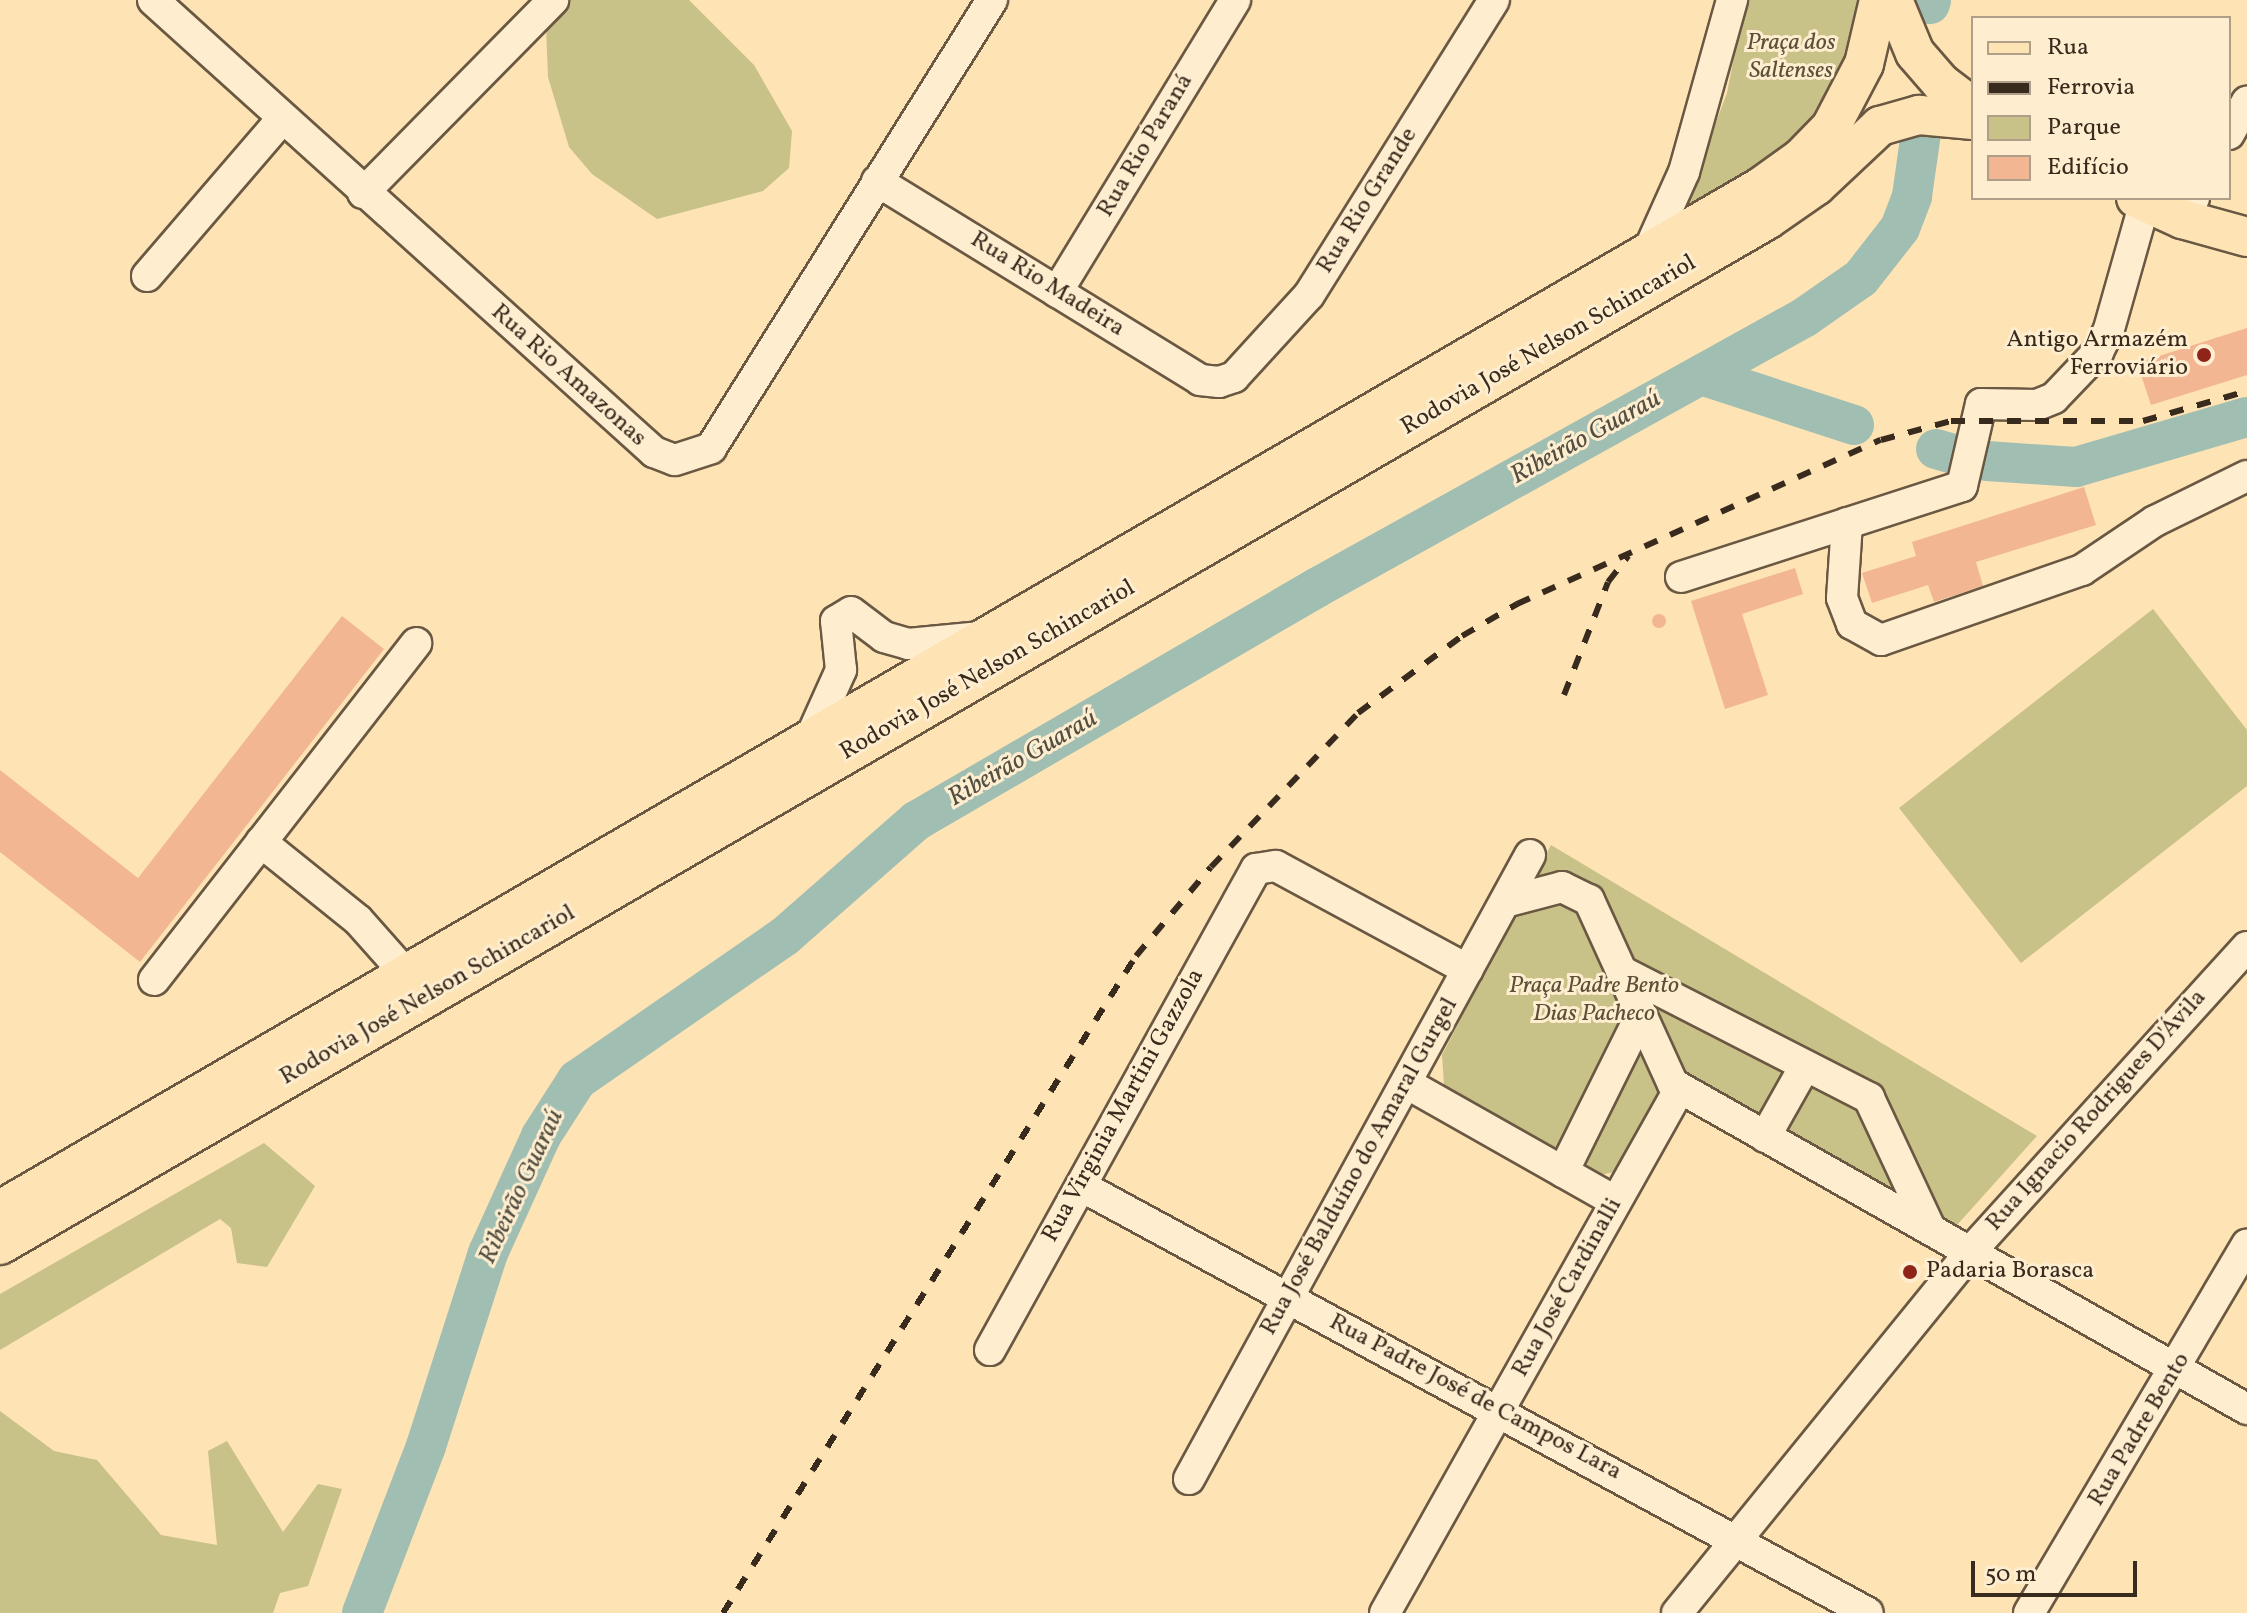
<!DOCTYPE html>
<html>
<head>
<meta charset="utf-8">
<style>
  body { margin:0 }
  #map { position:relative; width:2247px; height:1613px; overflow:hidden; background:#fee3b5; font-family:Vollkorn,serif }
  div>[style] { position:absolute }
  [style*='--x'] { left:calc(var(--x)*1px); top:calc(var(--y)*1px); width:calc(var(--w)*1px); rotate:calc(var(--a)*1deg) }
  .green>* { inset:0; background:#c8c188 }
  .river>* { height:40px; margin:-20px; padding:0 20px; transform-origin:20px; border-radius:20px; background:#a0beb1 }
  .building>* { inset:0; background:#f2b693 }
  .round { border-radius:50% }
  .roads { filter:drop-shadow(2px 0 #6a5843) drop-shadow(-2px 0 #6a5843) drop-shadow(0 2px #6a5843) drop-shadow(0 -2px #6a5843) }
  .minor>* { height:30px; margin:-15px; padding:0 15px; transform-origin:15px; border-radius:15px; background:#feedcf }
  .major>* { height:38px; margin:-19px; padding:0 19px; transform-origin:19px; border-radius:19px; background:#fee3b5 }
  .rail>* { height:6px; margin-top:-3px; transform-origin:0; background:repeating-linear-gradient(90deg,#382a1d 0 14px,transparent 0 28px) }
  .dots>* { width:22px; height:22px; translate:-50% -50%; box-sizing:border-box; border:4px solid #feedcf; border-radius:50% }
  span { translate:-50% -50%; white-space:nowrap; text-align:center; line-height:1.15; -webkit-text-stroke:6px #feedcf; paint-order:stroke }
  .park-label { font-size:24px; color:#5c5038; font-style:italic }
  .street-label { font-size:24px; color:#382a1d }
  .poi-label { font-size:24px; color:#382a1d }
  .right { translate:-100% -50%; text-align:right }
  .left { translate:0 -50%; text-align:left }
  .water-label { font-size:26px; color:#524f42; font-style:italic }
  .legend { position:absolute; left:1971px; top:16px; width:260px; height:184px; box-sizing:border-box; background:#feedcf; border:2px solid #af9f88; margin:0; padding:10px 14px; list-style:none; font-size:24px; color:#382a1d }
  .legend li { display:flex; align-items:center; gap:16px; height:40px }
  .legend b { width:40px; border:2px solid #af9f88 }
  .scale { position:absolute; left:1971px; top:1561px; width:166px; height:36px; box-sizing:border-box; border:4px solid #382a1d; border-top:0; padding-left:10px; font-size:24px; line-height:28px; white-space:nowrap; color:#382a1d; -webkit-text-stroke:6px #feedcf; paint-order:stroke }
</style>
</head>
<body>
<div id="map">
  <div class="green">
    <div style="clip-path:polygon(545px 0,689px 0,754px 65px,792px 131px,789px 168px,763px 191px,657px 219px,592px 174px,569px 147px,548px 77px)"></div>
    <div style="clip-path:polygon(1745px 0,1868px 0,1849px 72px,1792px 150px,1679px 220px,1727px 93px)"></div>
    <div style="clip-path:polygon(2153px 609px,2247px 730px,2247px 786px,2021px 963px,1899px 808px)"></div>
    <div style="clip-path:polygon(1551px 845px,2037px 1136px,1957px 1225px,1679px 1071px,1614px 1172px,1600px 1175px,1444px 1085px,1442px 1055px)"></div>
    <div style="clip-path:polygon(264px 1143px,315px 1186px,267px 1267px,237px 1263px,231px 1228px,220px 1219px,0 1350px,0 1294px)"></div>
    <div style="clip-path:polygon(0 1411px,54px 1451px,97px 1460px,161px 1535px,217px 1545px,208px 1451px,227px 1441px,283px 1532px,318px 1484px,342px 1489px,308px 1586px,280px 1593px,273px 1613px,0 1613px)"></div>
  </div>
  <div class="river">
    <div style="--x:1930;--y:4;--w:4;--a:-76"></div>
    <div style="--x:1701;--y:375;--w:161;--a:18.1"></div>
    <div style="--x:1936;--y:449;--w:18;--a:16"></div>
    <div style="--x:1987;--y:461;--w:89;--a:3.9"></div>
    <div style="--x:2076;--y:467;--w:178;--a:-16.3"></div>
    <div style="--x:362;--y:1613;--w:179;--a:-69"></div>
    <div style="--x:426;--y:1446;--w:203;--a:-72.2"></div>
    <div style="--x:488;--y:1253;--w:128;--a:-65.6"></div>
    <div style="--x:541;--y:1136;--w:67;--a:-57.3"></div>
    <div style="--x:577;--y:1080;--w:253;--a:-34.7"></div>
    <div style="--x:785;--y:936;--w:174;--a:-41.3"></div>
    <div style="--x:916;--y:821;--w:465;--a:-30.2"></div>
    <div style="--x:1318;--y:587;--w:557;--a:-29"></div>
    <div style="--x:1805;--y:317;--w:68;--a:-34.9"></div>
    <div style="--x:1861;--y:278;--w:63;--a:-52"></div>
    <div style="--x:1900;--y:228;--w:34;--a:-69"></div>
    <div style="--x:1912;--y:196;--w:64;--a:-81.9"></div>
  </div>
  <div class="building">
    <div style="clip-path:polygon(2247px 328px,2247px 375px,2151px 405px,2137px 363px)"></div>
    <div style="clip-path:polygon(2084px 487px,2096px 525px,1976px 562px,1983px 586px,1934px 602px,1928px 585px,1872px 603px,1862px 573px,1916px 556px,1912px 542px)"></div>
    <div style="clip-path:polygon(1795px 568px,1803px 594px,1742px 614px,1768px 695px,1725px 709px,1691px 601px)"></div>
    <div class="round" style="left:1652px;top:614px;width:14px;height:14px"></div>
    <div style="clip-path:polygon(342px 616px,384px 649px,140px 962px,0 852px,0 770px,138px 878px)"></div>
  </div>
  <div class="roads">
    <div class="minor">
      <div style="--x:153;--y:0;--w:675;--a:42.06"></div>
      <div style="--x:654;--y:452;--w:22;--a:21"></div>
      <div style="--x:675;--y:460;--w:38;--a:-18"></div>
      <div style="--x:711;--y:448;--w:529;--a:-57.9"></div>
      <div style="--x:2229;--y:134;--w:37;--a:-61"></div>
      <div style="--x:877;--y:181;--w:379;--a:31.6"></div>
      <div style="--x:1200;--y:380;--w:19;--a:6"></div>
      <div style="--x:1219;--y:382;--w:16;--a:-18"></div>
      <div style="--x:1234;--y:377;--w:111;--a:-47.6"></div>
      <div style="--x:1309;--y:295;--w:348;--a:-57.9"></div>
      <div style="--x:363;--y:193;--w:271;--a:-45.4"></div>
      <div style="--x:2182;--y:219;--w:24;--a:-60"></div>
      <div style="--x:1648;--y:252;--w:88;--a:-65.8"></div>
      <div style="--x:1684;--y:172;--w:179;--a:-74.4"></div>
      <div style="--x:147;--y:276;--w:207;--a:-49.3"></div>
      <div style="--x:1057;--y:292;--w:342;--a:-58.6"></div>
      <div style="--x:1847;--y:523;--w:75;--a:93.8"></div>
      <div style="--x:1842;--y:598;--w:28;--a:69"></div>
      <div style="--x:1852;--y:624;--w:33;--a:29"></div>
      <div style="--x:1881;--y:640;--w:213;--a:-19.2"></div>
      <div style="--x:2082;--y:570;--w:88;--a:-33.9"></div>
      <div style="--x:2155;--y:521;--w:102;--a:-26.1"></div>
      <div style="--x:1681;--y:577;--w:295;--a:-17.9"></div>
      <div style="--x:1962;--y:486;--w:84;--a:-77"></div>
      <div style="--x:1981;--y:404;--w:56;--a:1"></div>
      <div style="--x:2037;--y:405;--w:18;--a:-22"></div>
      <div style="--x:2054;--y:398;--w:64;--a:-46.3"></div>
      <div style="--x:2098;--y:352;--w:25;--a:-64"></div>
      <div style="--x:2109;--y:329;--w:132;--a:-74.2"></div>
      <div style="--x:810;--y:739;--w:76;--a:-65.8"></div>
      <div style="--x:841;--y:670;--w:49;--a:-95.8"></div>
      <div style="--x:836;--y:621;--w:17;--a:-31"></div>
      <div style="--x:851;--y:612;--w:41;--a:37.1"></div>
      <div style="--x:884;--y:637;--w:25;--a:16"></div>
      <div style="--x:908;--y:644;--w:71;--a:-5.6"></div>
      <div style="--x:261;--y:842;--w:124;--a:38.8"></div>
      <div style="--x:358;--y:920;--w:72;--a:48.4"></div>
      <div style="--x:1505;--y:902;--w:59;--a:-14.7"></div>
      <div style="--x:1562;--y:887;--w:30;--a:26"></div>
      <div style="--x:1589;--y:900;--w:202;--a:65.5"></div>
      <div style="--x:1673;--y:1084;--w:660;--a:29.52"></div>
      <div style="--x:1621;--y:971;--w:279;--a:27.1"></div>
      <div style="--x:1869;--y:1098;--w:141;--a:64.9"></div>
      <div style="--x:154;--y:980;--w:427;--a:-52.1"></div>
      <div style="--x:1406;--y:1083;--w:241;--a:29.5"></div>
      <div style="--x:1765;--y:1137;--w:81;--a:-60.6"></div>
      <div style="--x:1563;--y:1172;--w:175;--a:-63.6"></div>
      <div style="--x:1081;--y:1186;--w:895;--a:28.48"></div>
      <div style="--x:990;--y:1350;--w:550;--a:-61.06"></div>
      <div style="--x:1256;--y:869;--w:20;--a:-9"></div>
      <div style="--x:1276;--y:866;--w:218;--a:28.4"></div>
      <div style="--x:1189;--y:1479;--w:711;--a:-61.34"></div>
      <div style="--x:1385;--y:1613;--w:602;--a:-60.67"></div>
      <div style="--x:1677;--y:1613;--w:468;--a:-50.9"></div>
      <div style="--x:1972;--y:1250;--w:409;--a:-47.8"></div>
      <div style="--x:2029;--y:1613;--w:428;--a:-59.4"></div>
    </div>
    <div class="major">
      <div style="--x:1893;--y:0;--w:57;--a:67.5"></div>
      <div style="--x:1915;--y:53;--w:40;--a:49"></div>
      <div style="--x:1941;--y:83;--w:40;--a:37"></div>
      <div style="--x:2136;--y:198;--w:51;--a:24.5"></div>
      <div style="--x:2182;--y:219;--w:67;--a:15.5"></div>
      <div style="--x:0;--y:1210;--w:2038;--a:-30.16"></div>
      <div style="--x:1762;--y:186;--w:48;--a:-35.7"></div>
      <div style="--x:1801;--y:158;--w:43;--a:-45.9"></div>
      <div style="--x:1831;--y:127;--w:71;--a:-62.4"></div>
      <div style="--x:1864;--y:64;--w:66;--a:-76.8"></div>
      <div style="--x:0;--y:1245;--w:2043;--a:-30.12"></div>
      <div style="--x:1767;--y:220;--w:60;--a:-34.8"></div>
      <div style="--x:1816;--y:186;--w:88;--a:-43.2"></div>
      <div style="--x:1880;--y:126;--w:41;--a:-15.8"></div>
      <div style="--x:1919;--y:115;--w:54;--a:5.3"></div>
    </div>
  </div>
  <div class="rail">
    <div style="--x:1564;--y:695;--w:121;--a:-68.7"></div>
    <div style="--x:1608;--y:582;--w:33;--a:-52"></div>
    <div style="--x:723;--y:1613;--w:776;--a:-57.85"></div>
    <div style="--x:1136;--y:956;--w:116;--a:-49.9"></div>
    <div style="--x:1211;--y:867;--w:213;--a:-46.3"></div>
    <div style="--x:1358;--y:713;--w:129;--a:-36.5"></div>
    <div style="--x:1462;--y:636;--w:64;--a:-30.2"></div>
    <div style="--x:1517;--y:604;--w:399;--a:-24.3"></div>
    <div style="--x:1881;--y:440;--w:73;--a:-15.2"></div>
    <div style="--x:1951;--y:421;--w:192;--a:0"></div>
    <div style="--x:2143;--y:421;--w:108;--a:-16.1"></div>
  </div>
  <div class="dots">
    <div style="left:2204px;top:355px;background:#8f2418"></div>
    <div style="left:1910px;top:1272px;background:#8f2418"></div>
  </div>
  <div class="park-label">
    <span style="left:1791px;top:58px">Praça dos<br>Saltenses</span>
    <span style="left:1594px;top:1001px">Praça Padre Bento<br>Dias Pacheco</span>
  </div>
  <div class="street-label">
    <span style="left:1146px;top:146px;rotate:-59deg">Rua Rio Paraná</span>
    <span style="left:1368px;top:201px;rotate:-58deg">Rua Rio Grande</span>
    <span style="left:1047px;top:285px;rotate:32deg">Rua Rio Madeira</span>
    <span style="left:1549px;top:346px;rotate:-30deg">Rodovia José Nelson Schincariol</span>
    <span style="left:568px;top:376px;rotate:42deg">Rua Rio Amazonas</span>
    <span style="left:988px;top:671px;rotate:-30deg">Rodovia José Nelson Schincariol</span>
    <span style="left:428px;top:996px;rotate:-30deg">Rodovia José Nelson Schincariol</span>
    <span style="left:1124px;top:1106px;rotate:-61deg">Rua Virginia Martini Gazzola</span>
    <span style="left:2097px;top:1111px;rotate:-48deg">Rua Ignacio Rodrigues D'Ávila</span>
    <span style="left:1360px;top:1167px;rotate:-61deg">Rua José Balduíno do Amaral Gurgel</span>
    <span style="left:1568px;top:1288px;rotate:-61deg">Rua José Cardinalli</span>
    <span style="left:1475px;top:1398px;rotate:28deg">Rua Padre José de Campos Lara</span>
    <span style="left:2140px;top:1430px;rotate:-59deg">Rua Padre Bento</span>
  </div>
  <div class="poi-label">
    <span class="right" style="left:2188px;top:355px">Antigo Armazém<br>Ferroviário</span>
    <span class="left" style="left:1926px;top:1272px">Padaria Borasca</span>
  </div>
  <div class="water-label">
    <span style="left:1586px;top:438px;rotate:-29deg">Ribeirão Guaraú</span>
    <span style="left:1023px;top:759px;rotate:-30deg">Ribeirão Guaraú</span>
    <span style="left:522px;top:1187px;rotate:-65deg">Ribeirão Guaraú</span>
  </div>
  <ul class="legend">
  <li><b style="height:10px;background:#fee3b5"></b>Rua</li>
  <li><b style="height:10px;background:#382a1d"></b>Ferrovia</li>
  <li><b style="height:22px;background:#c8c188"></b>Parque</li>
  <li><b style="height:22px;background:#f2b693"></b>Edifício</li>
  </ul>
  <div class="scale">50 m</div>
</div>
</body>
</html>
